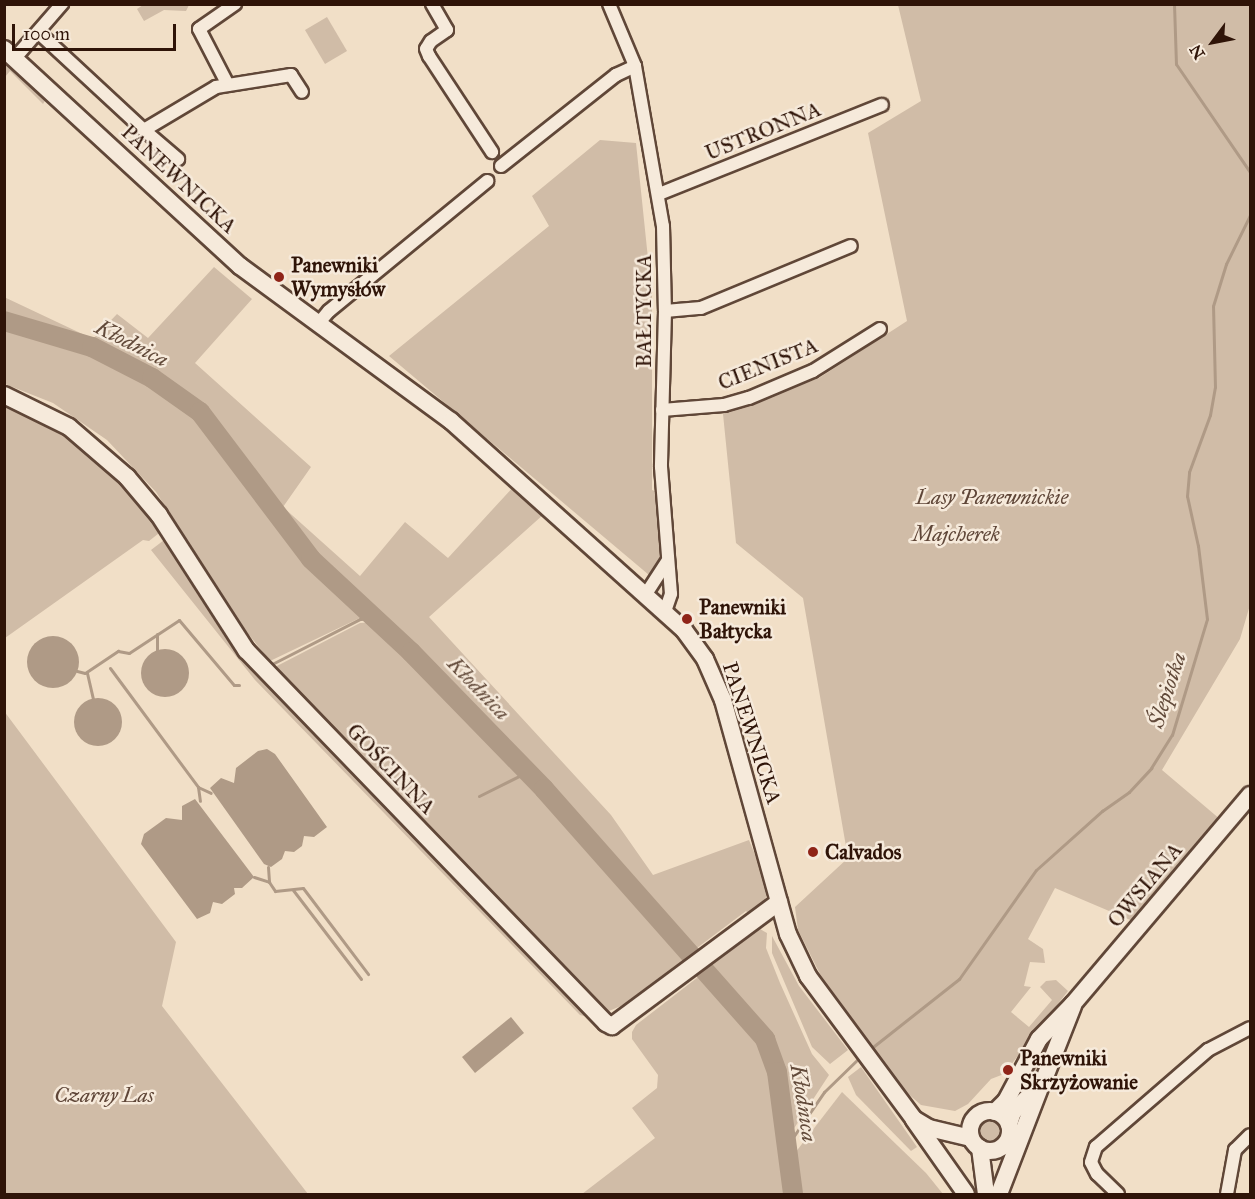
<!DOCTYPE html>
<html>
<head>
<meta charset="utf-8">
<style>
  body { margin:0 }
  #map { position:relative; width:1255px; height:1199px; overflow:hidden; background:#f1dfc7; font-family:"IM FELL Great Primer",serif }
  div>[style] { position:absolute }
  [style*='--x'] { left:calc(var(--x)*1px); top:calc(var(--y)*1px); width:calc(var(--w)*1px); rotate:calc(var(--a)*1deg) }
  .green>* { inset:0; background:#d0bca7 }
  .round { border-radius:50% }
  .water>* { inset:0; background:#af9a86 }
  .stream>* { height:3px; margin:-1.5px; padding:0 1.5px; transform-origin:1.5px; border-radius:1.5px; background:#af9a86 }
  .river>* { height:20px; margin:-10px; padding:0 10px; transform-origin:10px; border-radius:10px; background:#af9a86 }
  .roads { filter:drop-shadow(2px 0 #604738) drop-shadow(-2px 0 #604738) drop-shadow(0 2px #604738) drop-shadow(0 -2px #604738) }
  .street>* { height:12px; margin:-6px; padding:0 6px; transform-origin:6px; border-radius:6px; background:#f6eadb }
  .secondary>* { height:16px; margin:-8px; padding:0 8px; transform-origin:8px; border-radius:8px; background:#f6eadb }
  .secondary>.ring { margin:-8px; padding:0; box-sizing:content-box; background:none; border:16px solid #f6eadb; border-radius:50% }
  .dots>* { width:16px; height:16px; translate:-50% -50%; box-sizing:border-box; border:3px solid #f6eadb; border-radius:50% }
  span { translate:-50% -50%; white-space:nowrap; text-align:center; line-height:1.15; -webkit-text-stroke:5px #f6eadb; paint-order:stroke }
  .street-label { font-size:21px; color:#2f1408 }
  .poi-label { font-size:21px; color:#2f1408; font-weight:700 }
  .left { translate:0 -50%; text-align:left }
  .park-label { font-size:21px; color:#5f4638; font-style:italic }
  .water-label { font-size:22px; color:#624a3a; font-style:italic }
  .frame { position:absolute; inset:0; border:6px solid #2f1408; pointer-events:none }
  .north { position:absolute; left:1183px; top:12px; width:60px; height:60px; -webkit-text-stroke:4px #f6eadb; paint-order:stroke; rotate:238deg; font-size:16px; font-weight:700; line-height:24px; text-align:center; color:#2f1408 }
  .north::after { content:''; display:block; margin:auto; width:21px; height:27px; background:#2f1408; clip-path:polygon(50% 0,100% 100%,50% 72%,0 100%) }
  .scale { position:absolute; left:12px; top:24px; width:164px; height:27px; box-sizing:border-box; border:3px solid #2f1408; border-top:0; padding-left:8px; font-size:18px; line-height:21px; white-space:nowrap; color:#2f1408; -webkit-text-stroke:4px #f6eadb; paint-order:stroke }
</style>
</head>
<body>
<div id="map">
  <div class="green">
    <div style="clip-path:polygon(143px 5px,189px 4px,189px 5px,186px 11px,164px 10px,144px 21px,137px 9px)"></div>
    <div style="clip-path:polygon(898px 5px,1250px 5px,1250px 605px,1240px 639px,1162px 770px,1221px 820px,1135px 922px,1055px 888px,1028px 939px,1043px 949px,1045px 963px,1030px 962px,1024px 986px,1031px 987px,1011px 1012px,1029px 1027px,1052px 1000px,1040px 987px,1046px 981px,1056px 980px,1068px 991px,1004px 1074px,991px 1079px,968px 1104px,955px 1111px,921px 1105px,905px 1091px,820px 974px,798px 930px,795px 907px,848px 858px,803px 598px,736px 543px,723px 414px,819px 378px,907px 321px,868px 133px,921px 101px)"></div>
    <div style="clip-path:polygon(327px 17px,347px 51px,325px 64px,305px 30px)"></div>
    <div style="clip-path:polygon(5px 55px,46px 99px,43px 104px,10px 71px,5px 77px)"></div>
    <div style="clip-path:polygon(600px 140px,636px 143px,652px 297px,652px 490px,657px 492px,662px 554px,649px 575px,389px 356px,549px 226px,532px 196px)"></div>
    <div style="clip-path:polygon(214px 267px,252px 299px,195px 363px,311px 467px,283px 507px,360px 576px,405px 522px,448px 558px,515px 485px,544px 514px,429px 617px,611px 815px,653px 875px,749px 840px,756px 857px,761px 856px,769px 891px,763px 903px,749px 914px,746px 911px,693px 951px,543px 781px,316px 556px,274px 504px,206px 408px,147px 367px,86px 341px,5px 317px,4px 297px,93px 339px,117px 314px,148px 338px)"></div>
    <div style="clip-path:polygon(5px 325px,91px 349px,150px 381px,196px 414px,308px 560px,366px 615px,270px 661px,241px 625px,156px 492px,107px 440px,53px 403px,5px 384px)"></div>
    <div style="clip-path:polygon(5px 401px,34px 413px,103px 460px,163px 530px,149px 541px,143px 540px,5px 638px)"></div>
    <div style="clip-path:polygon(168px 537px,226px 631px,588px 1017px,580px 1015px,255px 680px,151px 550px)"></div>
    <div style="clip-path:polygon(375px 622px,542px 793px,686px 960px,630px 1002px,609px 1011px,275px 667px,360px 623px)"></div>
    <div style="clip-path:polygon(4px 711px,176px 942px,162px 1006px,308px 1194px,5px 1194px)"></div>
    <div style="clip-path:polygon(758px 928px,767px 933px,766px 948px,780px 983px,812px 1054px,829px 1075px,791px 1133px,781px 1069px,764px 1031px,705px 966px)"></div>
    <div style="clip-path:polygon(772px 936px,799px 986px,848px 1050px,830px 1064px,812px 1047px,772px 953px)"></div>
    <div style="clip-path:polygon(702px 974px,762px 1041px,774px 1073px,790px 1194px,582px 1194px,655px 1138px,632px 1108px,657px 1088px,658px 1075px,632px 1039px,632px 1032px,636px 1025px)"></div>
    <div style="clip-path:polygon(1054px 1032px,1040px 1079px,1007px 1111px,1036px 1051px)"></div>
    <div style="clip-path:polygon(861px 1067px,917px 1147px,911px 1151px,856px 1095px,848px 1077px)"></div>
    <div style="clip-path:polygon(842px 1092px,926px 1173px,943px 1194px,801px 1194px,795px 1153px)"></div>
    <div class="round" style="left:979px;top:1121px;width:22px;height:22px"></div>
  </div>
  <div class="water">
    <div class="round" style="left:27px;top:636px;width:52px;height:52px"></div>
    <div class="round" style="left:141px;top:649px;width:48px;height:48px"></div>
    <div class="round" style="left:74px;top:698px;width:48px;height:48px"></div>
    <div style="clip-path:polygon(267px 749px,275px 754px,327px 827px,314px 837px,304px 836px,302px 846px,294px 852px,285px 851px,282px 859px,271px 867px,264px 864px,210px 788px,221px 778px,234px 783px,236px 768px,258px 751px)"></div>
    <div style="clip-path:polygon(195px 799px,254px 877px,242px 888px,234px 888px,235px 894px,222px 904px,213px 902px,210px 913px,197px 919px,141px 844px,144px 834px,166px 818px,182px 820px,182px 806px)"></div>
    <div style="clip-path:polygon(511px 1017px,524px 1033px,475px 1073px,462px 1057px)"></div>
  </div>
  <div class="stream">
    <div style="--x:1174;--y:4;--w:60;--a:88.1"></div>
    <div style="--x:1176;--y:64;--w:131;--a:55.6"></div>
    <div style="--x:157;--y:634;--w:16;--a:90"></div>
    <div style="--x:272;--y:664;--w:99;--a:-27.1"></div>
    <div style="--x:360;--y:619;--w:14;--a:-4"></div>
    <div style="--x:110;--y:668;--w:148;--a:53.5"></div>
    <div style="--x:198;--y:787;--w:14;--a:82"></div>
    <div style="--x:77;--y:671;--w:8;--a:14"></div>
    <div style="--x:85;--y:673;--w:40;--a:-34"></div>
    <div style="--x:118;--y:651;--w:11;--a:10"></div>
    <div style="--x:129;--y:653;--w:60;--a:-33.4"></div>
    <div style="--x:179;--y:620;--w:85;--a:49.8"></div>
    <div style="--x:234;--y:685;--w:5;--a:0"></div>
    <div style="--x:87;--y:673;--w:26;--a:77"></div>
    <div style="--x:198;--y:787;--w:14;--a:25"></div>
    <div style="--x:479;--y:796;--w:54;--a:-26.6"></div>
    <div style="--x:268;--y:867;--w:15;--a:86"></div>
    <div style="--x:254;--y:877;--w:16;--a:18"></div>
    <div style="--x:269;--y:882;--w:11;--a:56"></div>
    <div style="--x:275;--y:891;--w:28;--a:-6"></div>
    <div style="--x:303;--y:888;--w:108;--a:52.9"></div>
    <div style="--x:293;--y:890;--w:112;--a:52.6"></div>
    <div style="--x:869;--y:1050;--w:115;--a:-38.3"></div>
    <div style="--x:959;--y:979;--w:133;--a:-54.8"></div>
    <div style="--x:1036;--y:870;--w:89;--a:-41.8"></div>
    <div style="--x:1102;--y:811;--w:33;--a:-35"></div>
    <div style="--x:1129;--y:792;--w:33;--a:-47"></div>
    <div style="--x:1151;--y:768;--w:39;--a:-58"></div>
    <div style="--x:1172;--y:735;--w:121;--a:-73.2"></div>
    <div style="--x:1207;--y:619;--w:74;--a:-97"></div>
    <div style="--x:1198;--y:546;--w:51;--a:-102.4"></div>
    <div style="--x:1187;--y:496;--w:24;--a:-85"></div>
    <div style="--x:1189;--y:472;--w:61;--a:-69.8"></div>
    <div style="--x:1210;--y:415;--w:28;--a:-80"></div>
    <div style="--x:1215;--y:387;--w:81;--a:-91.4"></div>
    <div style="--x:1213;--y:306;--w:44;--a:-72.8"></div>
    <div style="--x:1226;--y:264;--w:55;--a:-63.9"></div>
    <div style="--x:789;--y:1143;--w:62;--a:-55.5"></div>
    <div style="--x:824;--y:1092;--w:52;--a:-44.2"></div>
  </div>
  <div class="river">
    <div style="--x:4;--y:321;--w:92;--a:16.5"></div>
    <div style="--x:92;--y:347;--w:68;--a:27.3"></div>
    <div style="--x:152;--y:378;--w:59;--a:35.3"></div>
    <div style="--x:200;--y:412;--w:184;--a:52.9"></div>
    <div style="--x:311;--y:559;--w:137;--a:42.9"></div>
    <div style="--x:411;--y:652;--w:191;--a:45.8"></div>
    <div style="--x:544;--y:789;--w:334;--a:48.5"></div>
    <div style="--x:765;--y:1039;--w:35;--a:70"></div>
    <div style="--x:777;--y:1072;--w:123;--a:82.5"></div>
  </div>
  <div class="roads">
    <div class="street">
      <div style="--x:432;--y:4;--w:30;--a:60"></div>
      <div style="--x:447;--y:30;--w:19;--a:145"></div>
      <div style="--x:431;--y:41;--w:9;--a:122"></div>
      <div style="--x:426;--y:49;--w:8;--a:67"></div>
      <div style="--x:429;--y:56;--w:115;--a:56.7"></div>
      <div style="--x:609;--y:4;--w:67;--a:67.2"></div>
      <div style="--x:635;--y:66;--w:162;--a:80.1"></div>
      <div style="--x:663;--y:226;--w:85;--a:88.7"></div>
      <div style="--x:665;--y:311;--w:156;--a:91.5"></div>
      <div style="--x:661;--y:467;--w:127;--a:85.5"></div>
      <div style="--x:671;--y:594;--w:18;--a:109"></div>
      <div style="--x:38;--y:32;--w:144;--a:42.8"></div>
      <div style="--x:144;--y:130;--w:84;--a:-30.8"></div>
      <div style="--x:216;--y:87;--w:76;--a:-9.1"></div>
      <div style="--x:291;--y:75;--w:20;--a:57"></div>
      <div style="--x:15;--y:58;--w:72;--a:-49"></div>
      <div style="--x:228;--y:85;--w:63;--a:-117.4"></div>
      <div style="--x:199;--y:29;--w:44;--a:-34.8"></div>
      <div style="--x:144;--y:130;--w:45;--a:40.5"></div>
      <div style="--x:501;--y:166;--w:147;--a:-38.4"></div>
      <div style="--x:616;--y:75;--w:21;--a:-25"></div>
      <div style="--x:659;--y:194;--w:240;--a:-21.8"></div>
      <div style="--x:665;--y:311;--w:36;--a:-5"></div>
      <div style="--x:701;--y:308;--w:162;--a:-22.5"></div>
      <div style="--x:318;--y:324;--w:17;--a:-50"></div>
      <div style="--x:329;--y:311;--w:205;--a:-39.4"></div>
      <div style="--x:662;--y:410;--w:62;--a:-4.6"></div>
      <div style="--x:724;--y:405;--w:26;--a:-16"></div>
      <div style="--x:749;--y:398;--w:69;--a:-22.9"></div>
      <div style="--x:813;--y:371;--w:79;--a:-32.1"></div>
      <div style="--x:646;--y:594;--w:40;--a:-57.1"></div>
      <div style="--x:1118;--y:1194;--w:29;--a:-136"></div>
      <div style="--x:1097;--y:1174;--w:13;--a:-117"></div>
      <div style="--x:1091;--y:1162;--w:16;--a:-72"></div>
      <div style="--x:1096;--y:1147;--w:148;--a:-40.9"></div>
      <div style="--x:1208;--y:1050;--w:47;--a:-27.6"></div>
      <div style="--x:1227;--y:1194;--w:45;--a:-79.7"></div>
      <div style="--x:1235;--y:1150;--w:21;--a:-45"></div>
    </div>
    <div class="secondary">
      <div style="--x:4;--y:49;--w:321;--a:42.6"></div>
      <div style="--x:240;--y:266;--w:262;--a:36.3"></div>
      <div style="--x:451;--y:421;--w:313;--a:41.9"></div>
      <div style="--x:684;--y:630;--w:36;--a:54"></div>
      <div style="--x:705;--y:659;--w:45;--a:66.3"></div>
      <div style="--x:723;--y:700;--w:243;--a:74.5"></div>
      <div style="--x:788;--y:934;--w:47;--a:64.5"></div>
      <div style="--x:808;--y:976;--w:178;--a:53.5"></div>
      <div style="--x:914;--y:1119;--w:17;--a:31"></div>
      <div style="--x:929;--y:1128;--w:43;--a:13.4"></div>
      <div style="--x:4;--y:395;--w:72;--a:26.2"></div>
      <div style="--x:69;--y:427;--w:77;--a:40.8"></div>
      <div style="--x:127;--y:477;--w:50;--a:49.9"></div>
      <div style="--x:159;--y:515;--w:161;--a:57.2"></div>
      <div style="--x:246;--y:650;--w:518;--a:46.02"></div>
      <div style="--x:606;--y:1023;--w:7;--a:27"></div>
      <div style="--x:612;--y:1026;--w:208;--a:-36.6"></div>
      <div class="ring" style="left:970px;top:1111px;width:24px;height:24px"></div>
      <div style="--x:995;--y:1112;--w:16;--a:-45"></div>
      <div style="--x:1006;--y:1101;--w:70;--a:-62"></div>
      <div style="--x:1039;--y:1039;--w:49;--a:-45.8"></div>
      <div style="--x:1073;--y:1004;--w:274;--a:-49.7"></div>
      <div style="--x:914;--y:1120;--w:90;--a:54.9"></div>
      <div style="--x:1009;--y:1124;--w:13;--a:-72"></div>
      <div style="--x:1013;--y:1112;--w:42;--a:-45"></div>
      <div style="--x:1043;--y:1082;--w:82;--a:-68.5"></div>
      <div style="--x:980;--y:1148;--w:46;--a:82.6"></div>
      <div style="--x:999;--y:1194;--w:114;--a:-68.9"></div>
    </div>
  </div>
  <div class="dots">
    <div style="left:279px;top:277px;background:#8f2418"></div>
    <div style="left:687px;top:619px;background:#8f2418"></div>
    <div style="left:813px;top:852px;background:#8f2418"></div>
    <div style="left:1008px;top:1070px;background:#8f2418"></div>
  </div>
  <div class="street-label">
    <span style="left:763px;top:131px;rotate:-22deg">USTRONNA</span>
    <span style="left:179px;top:179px;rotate:43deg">PANEWNICKA</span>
    <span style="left:644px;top:311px;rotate:-90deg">BAŁTYCKA</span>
    <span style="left:768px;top:364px;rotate:-22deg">CIENISTA</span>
    <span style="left:752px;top:733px;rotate:72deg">PANEWNICKA</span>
    <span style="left:391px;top:769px;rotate:46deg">GOŚCINNA</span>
    <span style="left:1145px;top:885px;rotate:-50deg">OWSIANA</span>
  </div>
  <div class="poi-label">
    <span class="left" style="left:291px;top:277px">Panewniki<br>Wymysłów</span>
    <span class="left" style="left:699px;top:619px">Panewniki<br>Bałtycka</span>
    <span class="left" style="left:825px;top:852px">Calvados</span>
    <span class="left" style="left:1020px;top:1070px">Panewniki<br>Skrzyżowanie</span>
  </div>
  <div class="park-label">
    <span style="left:992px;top:497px">Lasy Panewnickie</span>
    <span style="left:956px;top:534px">Majcherek</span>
    <span style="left:104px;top:1095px">Czarny Las</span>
  </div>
  <div class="water-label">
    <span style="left:132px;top:343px;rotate:27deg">Kłodnica</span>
    <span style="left:479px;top:688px;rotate:46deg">Kłodnica</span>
    <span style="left:1167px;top:690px;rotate:-72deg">Ślepiotka</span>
    <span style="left:804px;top:1103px;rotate:81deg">Kłodnica</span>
  </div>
  <div class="frame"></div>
  <div class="north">N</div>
  <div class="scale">100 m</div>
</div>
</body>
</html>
